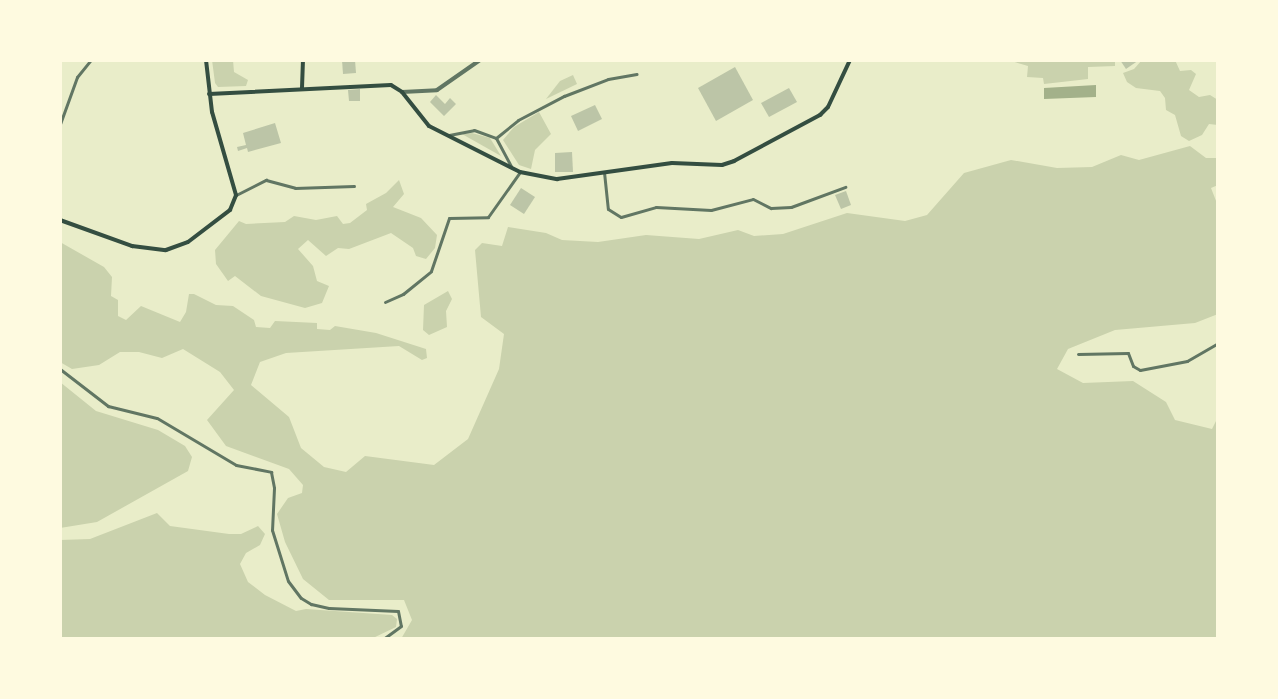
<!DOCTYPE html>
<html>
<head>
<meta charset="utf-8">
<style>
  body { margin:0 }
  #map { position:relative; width:1278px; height:699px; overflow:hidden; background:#e9edc9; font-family:Jost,sans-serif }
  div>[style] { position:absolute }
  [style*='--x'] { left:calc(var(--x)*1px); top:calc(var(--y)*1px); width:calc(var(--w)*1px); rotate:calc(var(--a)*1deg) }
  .green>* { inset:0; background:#cad2ad }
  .water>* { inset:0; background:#a3b18a }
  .building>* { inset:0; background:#bcc5a7 }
  .minor>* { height:3px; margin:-1.5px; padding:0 1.5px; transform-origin:1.5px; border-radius:1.5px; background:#617663 }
  .tertiary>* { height:4px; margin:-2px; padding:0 2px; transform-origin:2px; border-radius:2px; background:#617663 }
  .secondary>* { height:4px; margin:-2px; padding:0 2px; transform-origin:2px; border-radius:2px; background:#344e41 }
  span { translate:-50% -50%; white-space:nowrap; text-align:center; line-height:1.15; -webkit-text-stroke:8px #fefae0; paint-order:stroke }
  .frame { position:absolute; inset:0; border:62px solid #fefae0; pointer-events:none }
</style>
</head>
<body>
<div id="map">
  <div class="green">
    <div style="clip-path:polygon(212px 60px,233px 60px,234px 72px,248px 80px,246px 86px,218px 87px,215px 83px)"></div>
    <div style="clip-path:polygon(1008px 60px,1115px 60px,1115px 66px,1088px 67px,1088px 79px,1044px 84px,1043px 78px,1027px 77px,1028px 66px)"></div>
    <div style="clip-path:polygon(1142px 60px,1175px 60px,1180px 71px,1191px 70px,1196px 74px,1189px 90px,1199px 97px,1210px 95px,1218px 100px,1218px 125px,1209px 124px,1202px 135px,1189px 141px,1181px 136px,1175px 115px,1166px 110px,1165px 98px,1160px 91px,1136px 88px,1127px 82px,1123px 73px,1134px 69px)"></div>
    <div style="clip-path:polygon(573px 75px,577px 84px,546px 99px,560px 81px)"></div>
    <div style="clip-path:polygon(539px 112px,551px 134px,535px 150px,531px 169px,519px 165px,503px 140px,514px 127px)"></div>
    <div style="clip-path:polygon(472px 133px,490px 138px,501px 156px,462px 134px)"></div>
    <div style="clip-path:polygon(1190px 146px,1206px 158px,1218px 158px,1218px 185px,1211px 188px,1218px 206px,1218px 314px,1195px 323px,1115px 330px,1068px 349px,1057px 369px,1083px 383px,1133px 381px,1166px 402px,1175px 420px,1212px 429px,1218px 417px,1218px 639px,401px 639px,412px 620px,404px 600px,329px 600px,303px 579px,285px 542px,277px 514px,288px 498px,302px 493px,303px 485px,289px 469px,226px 446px,207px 420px,234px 390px,220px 372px,183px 349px,162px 358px,139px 352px,120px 352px,99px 365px,72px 369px,60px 362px,60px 242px,104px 267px,112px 277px,111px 296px,118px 300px,118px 316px,126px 320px,141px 306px,180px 322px,186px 312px,189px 294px,194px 294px,216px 305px,233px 306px,254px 320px,256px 327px,270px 328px,275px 321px,317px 323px,317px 329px,330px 330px,335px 326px,376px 333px,426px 349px,427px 358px,422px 360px,399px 346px,286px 353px,260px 362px,251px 385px,289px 417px,301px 448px,324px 467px,346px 472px,365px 456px,434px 465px,468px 439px,499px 369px,504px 334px,481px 317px,475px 250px,482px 243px,502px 246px,508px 227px,546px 233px,562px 240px,598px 242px,646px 235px,699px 239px,738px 230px,754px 236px,783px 234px,847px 213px,905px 221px,927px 215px,964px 173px,1011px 160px,1057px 168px,1092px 167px,1121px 155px,1139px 160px)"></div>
    <div style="clip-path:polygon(399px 180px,404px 194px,393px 207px,421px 218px,437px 235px,435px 248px,426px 259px,416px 256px,413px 248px,391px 233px,349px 249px,338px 248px,326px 256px,308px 240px,298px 249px,313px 266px,317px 281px,329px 286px,322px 303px,305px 308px,261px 296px,235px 276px,228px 281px,216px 264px,215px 250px,239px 221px,246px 224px,285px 222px,294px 216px,316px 220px,337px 216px,343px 224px,350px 223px,367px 210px,366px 204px,386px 193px)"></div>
    <div style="clip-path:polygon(448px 291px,452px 299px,446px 311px,447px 327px,429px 335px,423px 330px,424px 305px)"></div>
    <div style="clip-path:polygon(60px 382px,96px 411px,158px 430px,185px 446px,192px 457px,188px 471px,97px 522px,60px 528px)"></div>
    <div style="clip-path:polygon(157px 513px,170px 526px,229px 534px,241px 534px,258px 526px,265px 534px,260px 545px,246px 553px,240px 564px,248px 582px,265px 595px,296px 611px,306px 609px,392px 615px,397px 619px,396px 627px,371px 639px,60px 639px,60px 540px,90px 539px)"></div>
  </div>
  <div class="water">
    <div style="clip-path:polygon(1096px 85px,1096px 97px,1044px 99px,1044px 88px)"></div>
  </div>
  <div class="building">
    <div style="clip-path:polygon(342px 60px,355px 60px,356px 73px,343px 74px)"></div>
    <div style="clip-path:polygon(1120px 60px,1139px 60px,1126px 69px)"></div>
    <div style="clip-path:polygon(735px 67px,753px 100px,716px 121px,698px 88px)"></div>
    <div style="clip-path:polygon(789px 88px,797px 102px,769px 117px,761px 103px)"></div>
    <div style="clip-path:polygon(360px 89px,360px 101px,349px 101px,348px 90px)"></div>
    <div style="clip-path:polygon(436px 95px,445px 104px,450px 98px,456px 104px,444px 116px,430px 102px)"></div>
    <div style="clip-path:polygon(595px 105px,602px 119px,578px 131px,571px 116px)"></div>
    <div style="clip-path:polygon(275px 123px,281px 143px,248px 152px,247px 148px,238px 151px,237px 147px,246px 145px,243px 133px)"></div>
    <div style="clip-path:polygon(572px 152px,573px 172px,555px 172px,555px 153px)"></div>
    <div style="clip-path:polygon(521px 188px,535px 197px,524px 214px,510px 205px)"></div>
    <div style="clip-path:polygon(846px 191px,851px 205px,841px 209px,835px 195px)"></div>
  </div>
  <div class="minor">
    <div style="--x:60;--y:124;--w:50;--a:-70.1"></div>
    <div style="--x:77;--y:77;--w:22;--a:-51"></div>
    <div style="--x:449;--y:135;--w:25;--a:-11"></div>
    <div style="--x:474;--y:130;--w:23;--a:20"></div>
    <div style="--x:496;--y:138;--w:32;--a:62"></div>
    <div style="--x:496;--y:138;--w:28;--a:-39"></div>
    <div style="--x:518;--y:120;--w:52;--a:-27.6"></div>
    <div style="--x:564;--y:96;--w:47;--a:-21.1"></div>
    <div style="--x:608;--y:79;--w:29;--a:-10"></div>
    <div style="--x:604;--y:172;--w:37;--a:84"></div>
    <div style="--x:608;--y:209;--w:15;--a:32"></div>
    <div style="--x:621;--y:217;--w:36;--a:-16"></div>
    <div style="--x:656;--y:207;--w:55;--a:3.1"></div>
    <div style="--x:711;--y:210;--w:43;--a:-14.7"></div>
    <div style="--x:753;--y:199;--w:20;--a:27"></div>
    <div style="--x:771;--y:208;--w:20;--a:-3"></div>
    <div style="--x:791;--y:207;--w:58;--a:-20.3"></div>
    <div style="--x:236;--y:195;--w:34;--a:-27"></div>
    <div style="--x:266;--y:180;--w:30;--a:15"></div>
    <div style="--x:295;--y:188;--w:59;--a:-1.9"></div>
    <div style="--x:385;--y:302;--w:20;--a:-24"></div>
    <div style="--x:403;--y:294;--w:36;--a:-39"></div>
    <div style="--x:431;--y:271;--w:56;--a:-71.2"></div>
    <div style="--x:449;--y:218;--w:39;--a:-1"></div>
    <div style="--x:488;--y:217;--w:55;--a:-54.6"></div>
    <div style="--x:1078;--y:354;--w:50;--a:-1.1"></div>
    <div style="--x:1128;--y:353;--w:14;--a:69"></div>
    <div style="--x:1133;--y:366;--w:8;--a:30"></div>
    <div style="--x:1140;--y:370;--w:48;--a:-10.8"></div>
    <div style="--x:1187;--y:361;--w:36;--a:-30"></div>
    <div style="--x:60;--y:369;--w:61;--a:37.6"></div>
    <div style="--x:108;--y:406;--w:50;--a:13.8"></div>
    <div style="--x:157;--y:418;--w:92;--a:30.7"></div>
    <div style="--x:236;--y:465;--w:36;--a:11"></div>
    <div style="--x:271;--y:472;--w:16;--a:79"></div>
    <div style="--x:274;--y:488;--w:42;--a:92.7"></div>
    <div style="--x:272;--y:530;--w:53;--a:72.6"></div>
    <div style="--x:288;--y:581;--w:21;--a:53"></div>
    <div style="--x:301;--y:598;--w:12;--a:31"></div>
    <div style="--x:311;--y:604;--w:18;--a:13"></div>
    <div style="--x:329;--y:608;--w:69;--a:2.5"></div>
    <div style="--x:398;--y:611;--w:15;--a:79"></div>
    <div style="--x:401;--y:626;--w:22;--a:144"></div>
  </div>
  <div class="tertiary">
    <div style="--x:402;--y:92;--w:35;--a:-3"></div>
    <div style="--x:437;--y:90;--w:52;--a:-34.9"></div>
  </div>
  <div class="secondary">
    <div style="--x:302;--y:88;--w:28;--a:-88"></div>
    <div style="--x:209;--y:94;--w:182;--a:-2.8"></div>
    <div style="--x:391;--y:85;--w:13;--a:32"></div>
    <div style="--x:402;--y:92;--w:43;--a:51.5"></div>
    <div style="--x:429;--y:126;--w:102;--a:26.8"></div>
    <div style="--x:520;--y:172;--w:38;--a:11"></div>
    <div style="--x:557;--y:179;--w:116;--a:-7.9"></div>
    <div style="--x:672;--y:163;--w:50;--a:2.3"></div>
    <div style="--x:722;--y:165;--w:13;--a:-18"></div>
    <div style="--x:734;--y:161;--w:98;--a:-28.1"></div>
    <div style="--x:820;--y:115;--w:11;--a:-45"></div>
    <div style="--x:828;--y:107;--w:52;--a:-64.9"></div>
    <div style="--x:60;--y:220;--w:77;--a:19.9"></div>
    <div style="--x:132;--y:246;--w:34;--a:7"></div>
    <div style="--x:166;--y:250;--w:23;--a:-20"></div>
    <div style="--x:188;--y:242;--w:53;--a:-37.3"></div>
    <div style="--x:230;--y:210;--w:16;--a:-68"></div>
    <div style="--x:236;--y:195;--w:86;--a:-106.1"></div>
    <div style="--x:212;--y:112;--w:52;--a:-96.6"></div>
  </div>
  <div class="frame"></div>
</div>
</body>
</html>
